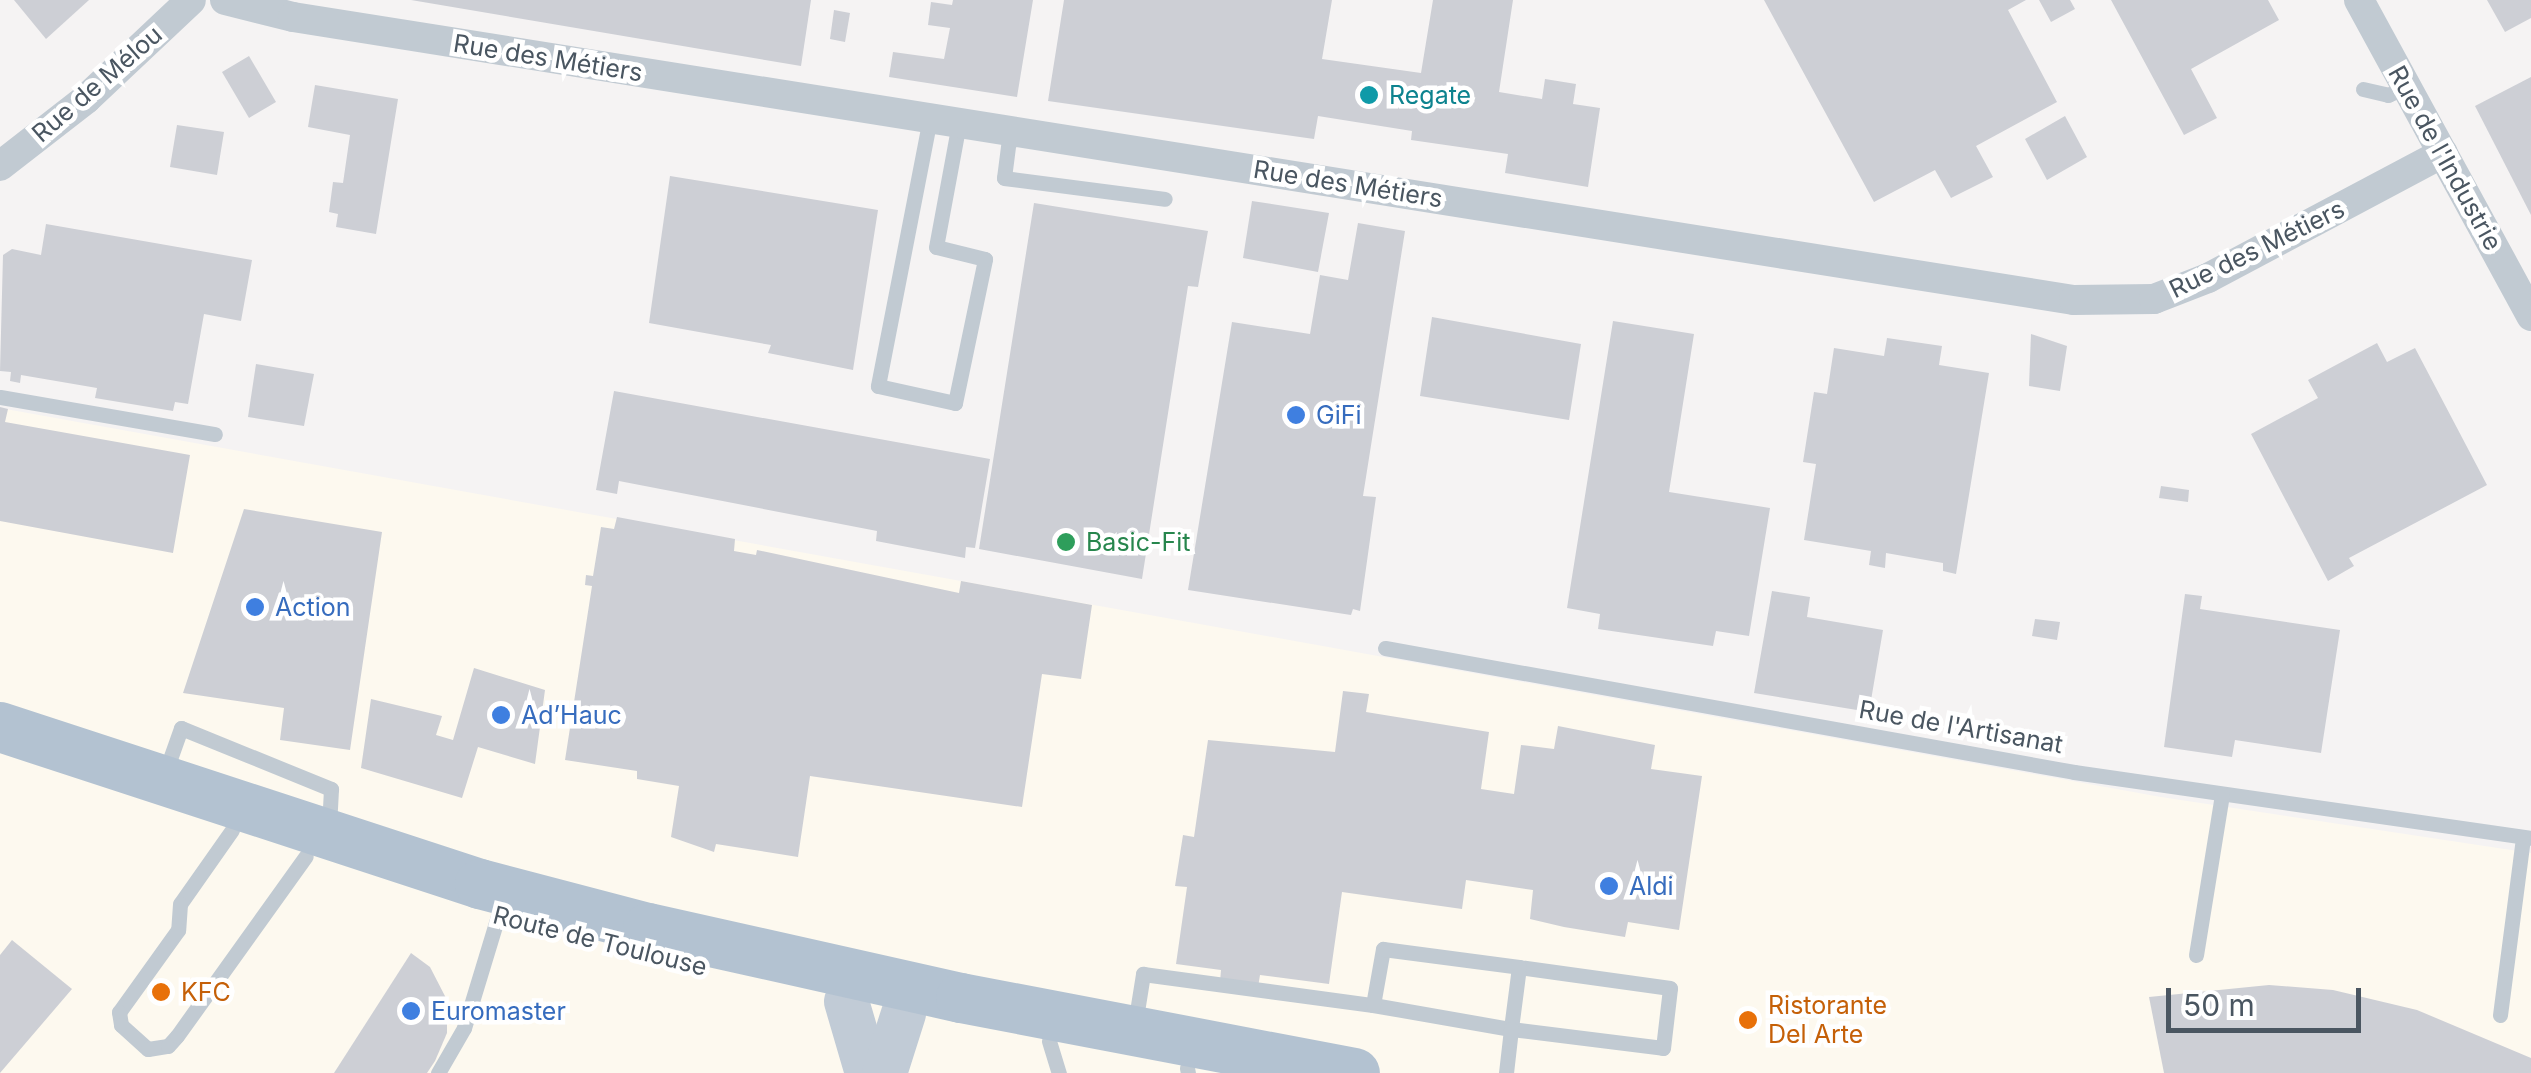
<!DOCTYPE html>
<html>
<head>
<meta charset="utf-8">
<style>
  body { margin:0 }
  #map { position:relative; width:2531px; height:1073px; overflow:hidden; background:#f5f3f3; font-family:Inter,sans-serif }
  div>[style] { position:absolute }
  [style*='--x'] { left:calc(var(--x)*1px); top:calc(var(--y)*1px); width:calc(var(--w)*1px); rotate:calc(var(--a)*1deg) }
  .commercial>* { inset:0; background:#fdf9ef }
  .building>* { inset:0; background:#cdcfd5 }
  .service>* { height:15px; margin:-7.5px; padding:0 7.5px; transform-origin:7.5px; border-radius:7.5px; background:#c1cad2 }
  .minor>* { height:30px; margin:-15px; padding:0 15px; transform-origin:15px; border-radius:15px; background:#c1cad2 }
  .secondary>* { height:45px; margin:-22.5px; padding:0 22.5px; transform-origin:22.5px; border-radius:22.5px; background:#c1cbd6 }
  .primary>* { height:50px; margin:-25px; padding:0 25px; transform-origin:25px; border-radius:25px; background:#b3c2d1 }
  .dots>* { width:28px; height:28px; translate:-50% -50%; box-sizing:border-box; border:5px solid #fff; border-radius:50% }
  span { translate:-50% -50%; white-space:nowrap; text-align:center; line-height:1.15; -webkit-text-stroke:9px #fff; paint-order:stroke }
  .street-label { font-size:25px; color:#4a5661 }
  .culture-label { font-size:25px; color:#0d838f }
  .left { translate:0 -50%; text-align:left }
  .shop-label { font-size:25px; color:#366cbe }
  .leisure-label { font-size:25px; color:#27864d }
  .food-label { font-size:25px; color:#c56008 }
  .scale { position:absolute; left:2166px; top:988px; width:195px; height:45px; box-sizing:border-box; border:5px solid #4a5661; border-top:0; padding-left:12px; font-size:30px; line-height:35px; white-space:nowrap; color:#4a5661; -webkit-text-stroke:8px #fff; paint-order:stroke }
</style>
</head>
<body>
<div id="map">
  <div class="commercial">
    <div style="clip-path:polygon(0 408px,2161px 797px,2531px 853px,2531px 1073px,0 1073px)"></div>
  </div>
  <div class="building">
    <div style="clip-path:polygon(14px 0,89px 0,46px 39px)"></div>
    <div style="clip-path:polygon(411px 0,811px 0,801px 66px)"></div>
    <div style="clip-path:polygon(953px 0,1033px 0,1017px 97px,889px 77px,893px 52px,944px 59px,950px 28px,928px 25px,931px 2px,952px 5px)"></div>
    <div style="clip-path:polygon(1064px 0,1332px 0,1322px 59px,1421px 73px,1433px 0,1513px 0,1499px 92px,1542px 99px,1545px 79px,1576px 84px,1573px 104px,1600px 108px,1588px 187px,1505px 173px,1508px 154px,1411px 140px,1412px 131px,1318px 116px,1314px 139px,1048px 101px)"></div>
    <div style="clip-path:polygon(1764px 0,2026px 0,2008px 10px,2057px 102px,1976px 146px,1993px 177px,1951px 198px,1935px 170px,1874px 202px)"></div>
    <div style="clip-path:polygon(2039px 0,2070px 0,2075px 9px,2051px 22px)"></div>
    <div style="clip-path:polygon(2111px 0,2268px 0,2279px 20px,2191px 69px,2217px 118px,2184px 135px)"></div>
    <div style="clip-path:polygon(2487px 0,2531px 0,2531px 18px,2505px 32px)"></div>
    <div style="clip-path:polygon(834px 10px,850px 13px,845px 42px,830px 39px)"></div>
    <div style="clip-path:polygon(249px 56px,276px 102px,249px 118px,222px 72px)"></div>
    <div style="clip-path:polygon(2531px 77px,2531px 215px,2475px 106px)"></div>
    <div style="clip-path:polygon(315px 85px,398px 99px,376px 234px,336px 227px,338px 214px,329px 212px,333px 182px,343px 183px,350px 135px,308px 127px)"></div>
    <div style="clip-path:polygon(2065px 116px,2087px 157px,2047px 180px,2025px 139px)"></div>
    <div style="clip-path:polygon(177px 125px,224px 132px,217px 175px,170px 167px)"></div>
    <div style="clip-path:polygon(670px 176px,878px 210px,853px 370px,768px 353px,771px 345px,649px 323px)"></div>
    <div style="clip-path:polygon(1252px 201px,1329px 213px,1318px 272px,1243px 258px)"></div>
    <div style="clip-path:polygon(1034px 203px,1208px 231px,1198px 287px,1188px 286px,1142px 579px,979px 549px)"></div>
    <div style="clip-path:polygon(1358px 223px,1405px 231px,1363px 496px,1376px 497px,1360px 611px,1353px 609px,1351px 615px,1188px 590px,1232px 322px,1310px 334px,1320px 275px,1348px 280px)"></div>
    <div style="clip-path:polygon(46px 224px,252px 260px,241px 321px,204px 314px,188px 404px,175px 402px,173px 411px,95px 398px,97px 388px,21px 375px,20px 383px,10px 381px,11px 372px,0 371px,3px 255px,12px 249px,41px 255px)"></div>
    <div style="clip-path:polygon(1432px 317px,1581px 344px,1569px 420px,1420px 396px)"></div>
    <div style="clip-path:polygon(1613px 321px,1694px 334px,1669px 492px,1770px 508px,1749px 636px,1716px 631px,1713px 646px,1598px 629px,1600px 614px,1567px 608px)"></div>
    <div style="clip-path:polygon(2031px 334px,2067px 346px,2060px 391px,2029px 386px)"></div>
    <div style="clip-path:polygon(1887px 338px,1942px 346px,1939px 365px,1989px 373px,1956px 574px,1943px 571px,1943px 563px,1886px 553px,1885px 568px,1869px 565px,1871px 551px,1804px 540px,1816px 464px,1803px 462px,1814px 392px,1827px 394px,1834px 348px,1884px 356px)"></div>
    <div style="clip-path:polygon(2377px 343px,2387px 362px,2415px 348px,2487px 485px,2349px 558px,2354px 566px,2328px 581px,2251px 434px,2318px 398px,2308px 380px)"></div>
    <div style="clip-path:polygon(256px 364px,314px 374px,304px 426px,248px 417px)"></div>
    <div style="clip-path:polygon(614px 391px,990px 459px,975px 548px,966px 547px,965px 558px,876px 541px,877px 531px,619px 481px,617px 494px,596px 490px)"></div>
    <div style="clip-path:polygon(0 407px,8px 409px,5px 422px,190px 455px,173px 553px,0 521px)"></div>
    <div style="clip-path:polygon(2161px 486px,2189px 490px,2188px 502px,2159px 498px)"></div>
    <div style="clip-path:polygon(244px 509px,382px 532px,350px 750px,280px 740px,284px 708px,183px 693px)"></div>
    <div style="clip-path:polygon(617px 517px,735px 539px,734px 551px,756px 555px,757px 550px,959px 593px,961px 581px,1092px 605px,1081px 679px,1042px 674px,1022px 807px,810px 776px,798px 857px,716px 844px,714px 852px,671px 837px,679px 786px,637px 779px,637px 771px,565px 760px,592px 586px,585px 585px,586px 575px,593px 576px,601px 527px,614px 529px)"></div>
    <div style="clip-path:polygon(1772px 591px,1810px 597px,1807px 617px,1883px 630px,1869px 712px,1754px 693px)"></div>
    <div style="clip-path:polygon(2185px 594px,2202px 596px,2200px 609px,2340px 630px,2321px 753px,2235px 740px,2232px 757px,2164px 747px)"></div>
    <div style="clip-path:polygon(2035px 619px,2060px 622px,2057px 640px,2032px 636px)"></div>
    <div style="clip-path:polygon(474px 668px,545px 690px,535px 764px,478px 747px,462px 798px,361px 768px,371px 699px,442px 716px,436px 735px,453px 740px)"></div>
    <div style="clip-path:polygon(1343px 691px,1369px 694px,1366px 712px,1489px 732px,1481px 789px,1514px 794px,1521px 745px,1554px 749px,1558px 726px,1655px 745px,1651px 769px,1702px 776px,1679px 930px,1628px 922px,1625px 937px,1564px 927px,1530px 919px,1533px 890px,1466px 880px,1462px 909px,1342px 892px,1329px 984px,1260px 975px,1258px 987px,1220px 982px,1221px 970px,1176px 964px,1187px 887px,1175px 886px,1183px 835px,1194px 837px,1208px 740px,1335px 752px)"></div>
    <div style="clip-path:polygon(12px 940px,72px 989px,0 1073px,0 955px)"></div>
    <div style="clip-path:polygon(411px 953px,430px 967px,447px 1000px,447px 1033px,435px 1061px,427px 1073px,334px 1073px)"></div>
    <div style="clip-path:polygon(2269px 985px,2333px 990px,2417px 1010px,2531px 1058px,2531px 1073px,2164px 1073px,2149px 997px)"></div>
  </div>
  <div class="service">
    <div style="--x:2363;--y:89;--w:26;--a:13"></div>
    <div style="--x:2388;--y:95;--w:20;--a:-24"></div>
    <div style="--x:930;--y:118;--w:273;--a:101"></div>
    <div style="--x:878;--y:386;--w:79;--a:12.4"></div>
    <div style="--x:955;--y:403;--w:147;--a:-78.2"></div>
    <div style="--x:985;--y:259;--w:50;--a:-166.2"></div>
    <div style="--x:936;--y:247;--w:126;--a:-79.5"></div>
    <div style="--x:1010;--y:131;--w:47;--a:97.3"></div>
    <div style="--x:1004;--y:178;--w:162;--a:7.4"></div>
    <div style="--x:0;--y:397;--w:218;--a:9.8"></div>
    <div style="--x:1385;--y:648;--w:700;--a:10.2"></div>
    <div style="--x:2074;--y:772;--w:462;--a:8.2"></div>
    <div style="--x:164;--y:776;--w:51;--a:-70.5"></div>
    <div style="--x:181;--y:728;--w:162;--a:22.1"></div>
    <div style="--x:331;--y:789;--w:39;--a:93"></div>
    <div style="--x:232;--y:830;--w:90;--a:125.1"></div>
    <div style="--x:180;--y:904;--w:26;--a:94"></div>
    <div style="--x:178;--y:930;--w:101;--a:125.7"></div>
    <div style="--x:119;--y:1012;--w:13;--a:81"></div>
    <div style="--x:121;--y:1025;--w:36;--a:42"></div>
    <div style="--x:148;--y:1049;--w:20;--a:-9"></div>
    <div style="--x:168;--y:1046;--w:13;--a:-48"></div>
    <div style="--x:177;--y:1036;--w:221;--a:-54.4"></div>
    <div style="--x:2196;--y:955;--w:163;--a:-80.8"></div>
    <div style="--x:1373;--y:1005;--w:140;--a:9.9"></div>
    <div style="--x:1511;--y:1029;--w:153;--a:7.1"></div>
    <div style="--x:1663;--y:1048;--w:60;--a:-83.3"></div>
    <div style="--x:1670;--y:988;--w:152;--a:-172.1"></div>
    <div style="--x:1519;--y:967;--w:63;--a:97.4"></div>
    <div style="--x:1511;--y:1029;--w:44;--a:96.5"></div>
    <div style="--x:2500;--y:1015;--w:179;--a:-82.6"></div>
    <div style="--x:1135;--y:1024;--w:51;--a:-80.9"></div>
    <div style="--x:1143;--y:974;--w:232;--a:7.7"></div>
    <div style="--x:1373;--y:1005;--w:57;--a:-79.9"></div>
    <div style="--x:1383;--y:949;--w:137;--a:7.5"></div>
    <div style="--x:1049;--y:1041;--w:34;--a:73"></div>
    <div style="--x:1187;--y:1068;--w:5;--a:79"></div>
    <div style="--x:438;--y:1073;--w:52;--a:-60"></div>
    <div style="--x:464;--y:1028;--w:117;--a:-73.1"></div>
  </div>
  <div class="minor">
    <div style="--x:225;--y:0;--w:70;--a:14"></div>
    <div style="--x:293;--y:17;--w:1803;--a:9.03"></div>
    <div style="--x:2074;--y:300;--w:80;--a:-0.7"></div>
    <div style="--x:2154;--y:299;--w:58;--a:-21.3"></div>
    <div style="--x:2208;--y:278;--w:266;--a:-28"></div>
    <div style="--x:2359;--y:0;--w:360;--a:61.4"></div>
    <div style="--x:0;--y:166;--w:109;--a:-37.9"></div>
    <div style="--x:86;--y:99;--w:144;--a:-43.3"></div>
  </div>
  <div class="secondary">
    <div style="--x:846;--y:1001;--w:75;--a:73.7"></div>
    <div style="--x:884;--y:1073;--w:63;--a:-72.4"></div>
  </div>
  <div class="primary">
    <div style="--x:0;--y:727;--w:505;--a:18.11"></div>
    <div style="--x:480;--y:884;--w:174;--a:14.7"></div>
    <div style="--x:648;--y:928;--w:321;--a:12.6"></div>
    <div style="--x:961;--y:998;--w:401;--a:10.8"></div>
  </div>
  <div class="dots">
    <div style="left:1369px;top:95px;background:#0f9aa8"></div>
    <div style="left:1296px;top:415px;background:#3f7fe0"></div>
    <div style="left:1066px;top:542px;background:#2e9e5b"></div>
    <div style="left:255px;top:607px;background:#3f7fe0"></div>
    <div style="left:501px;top:715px;background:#3f7fe0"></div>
    <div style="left:1609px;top:886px;background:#3f7fe0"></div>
    <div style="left:161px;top:992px;background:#e8710a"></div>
    <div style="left:411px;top:1011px;background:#3f7fe0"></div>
    <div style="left:1748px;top:1020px;background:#e8710a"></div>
  </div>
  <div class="street-label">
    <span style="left:548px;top:58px;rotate:9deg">Rue des Métiers</span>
    <span style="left:97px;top:84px;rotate:-41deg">Rue de Mélou</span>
    <span style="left:2445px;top:158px;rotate:61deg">Rue de l'Industrie</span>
    <span style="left:1348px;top:184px;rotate:9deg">Rue des Métiers</span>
    <span style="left:2257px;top:249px;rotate:-26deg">Rue des Métiers</span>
    <span style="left:1961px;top:727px;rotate:10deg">Rue de l'Artisanat</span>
    <span style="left:600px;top:941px;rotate:14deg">Route de Toulouse</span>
  </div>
  <div class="culture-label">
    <span class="left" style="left:1389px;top:95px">Regate</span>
  </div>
  <div class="shop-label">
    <span class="left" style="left:1316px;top:415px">GiFi</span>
    <span class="left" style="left:275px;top:607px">Action</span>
    <span class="left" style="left:521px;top:715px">Ad’Hauc</span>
    <span class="left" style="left:1629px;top:886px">Aldi</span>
    <span class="left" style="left:431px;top:1011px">Euromaster</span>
  </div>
  <div class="leisure-label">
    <span class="left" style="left:1086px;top:542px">Basic-Fit</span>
  </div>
  <div class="food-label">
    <span class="left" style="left:181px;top:992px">KFC</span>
    <span class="left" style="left:1768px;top:1020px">Ristorante<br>Del Arte</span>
  </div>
  <div class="scale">50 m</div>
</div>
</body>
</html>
